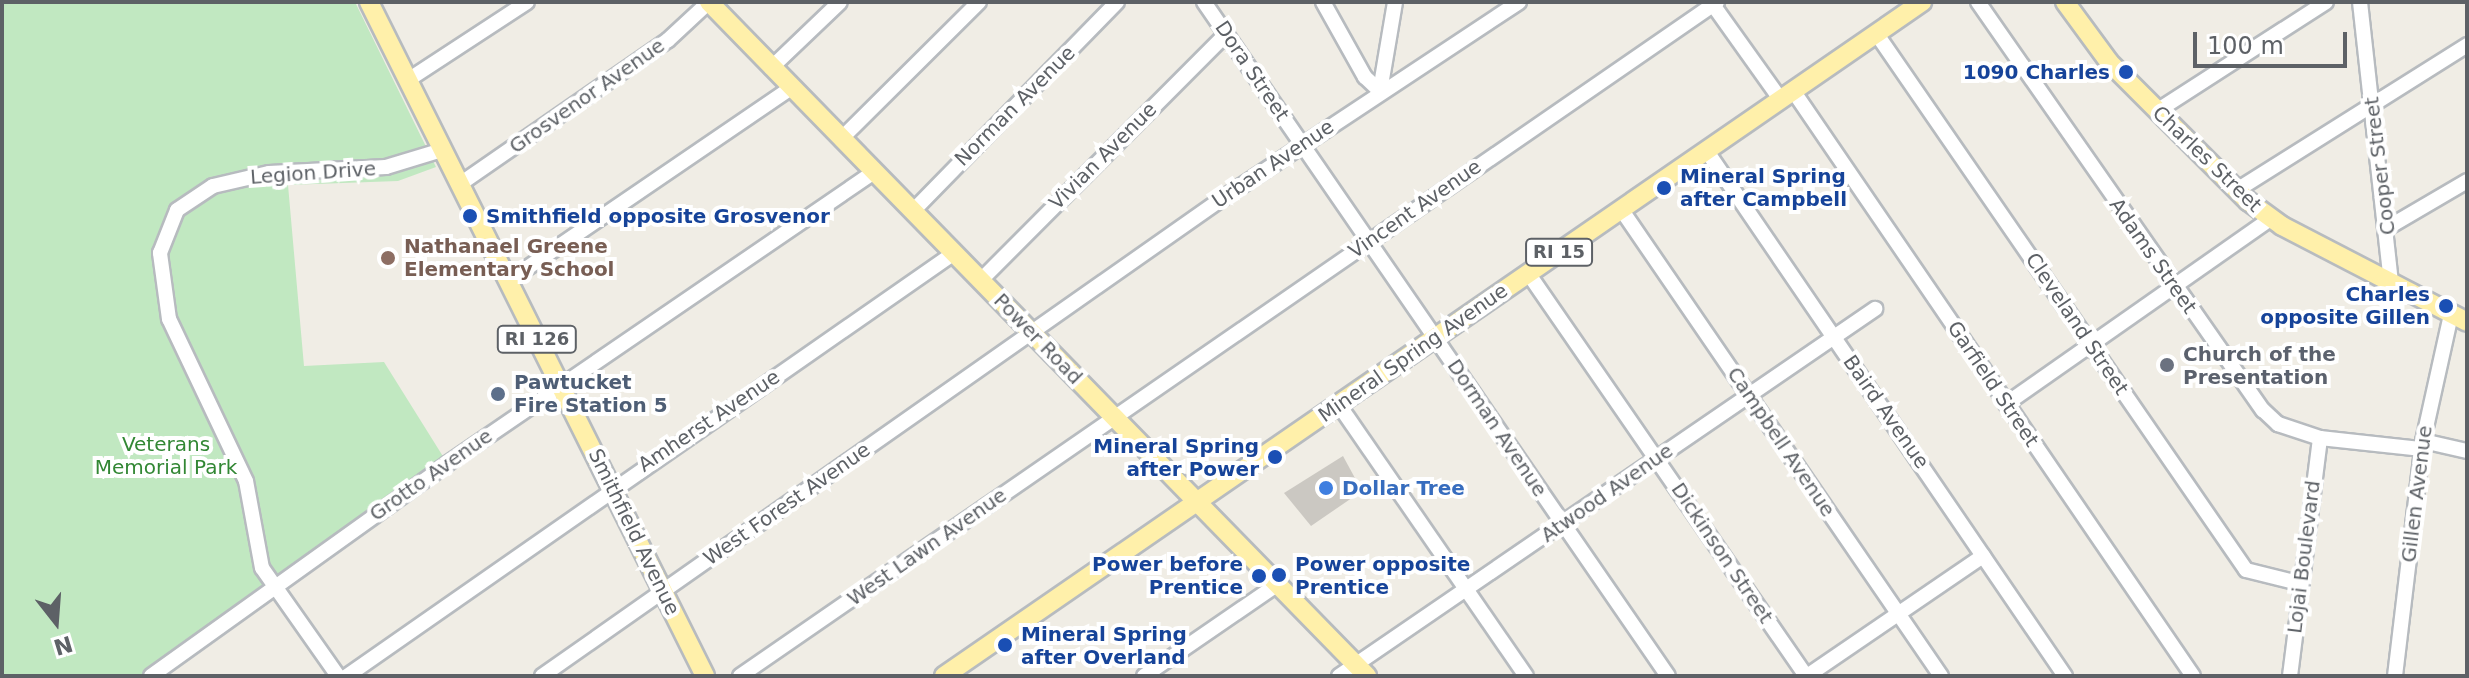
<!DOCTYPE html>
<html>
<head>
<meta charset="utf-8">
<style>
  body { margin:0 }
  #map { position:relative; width:2469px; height:678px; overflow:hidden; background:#f0ede5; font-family:"DejaVu Sans",sans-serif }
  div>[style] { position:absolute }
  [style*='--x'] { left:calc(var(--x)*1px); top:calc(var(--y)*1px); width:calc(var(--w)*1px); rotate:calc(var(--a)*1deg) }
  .green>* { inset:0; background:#c1e8c1 }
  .building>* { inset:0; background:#cbc8c2 }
  .roads { filter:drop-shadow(2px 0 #b7bbbf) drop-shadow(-2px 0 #b7bbbf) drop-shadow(0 2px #b7bbbf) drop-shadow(0 -2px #b7bbbf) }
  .minor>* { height:14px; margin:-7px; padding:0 7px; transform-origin:7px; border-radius:7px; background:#fff }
  .major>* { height:18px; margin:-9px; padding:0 9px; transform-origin:9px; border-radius:9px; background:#fff0aa }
  .dots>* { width:22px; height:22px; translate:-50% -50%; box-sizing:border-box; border:4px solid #fff; border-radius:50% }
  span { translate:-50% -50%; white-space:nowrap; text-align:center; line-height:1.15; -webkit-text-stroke:8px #fff; paint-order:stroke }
  .shield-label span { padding:2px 6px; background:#fff; border:2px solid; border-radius:6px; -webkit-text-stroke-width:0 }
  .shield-label { font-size:18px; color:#5d6166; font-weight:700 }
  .street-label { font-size:20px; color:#5d6166 }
  .transit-label { font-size:20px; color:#164399; font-weight:700 }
  .right { translate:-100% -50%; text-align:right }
  .left { translate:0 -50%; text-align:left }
  .education-label { font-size:20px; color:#785e54; font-weight:700 }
  .worship-label { font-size:20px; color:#5b616d; font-weight:700 }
  .service-label { font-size:20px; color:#4e5e75; font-weight:700 }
  .park-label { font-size:20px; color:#328734 }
  .shop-label { font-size:20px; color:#366cbe; font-weight:700 }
  .frame { position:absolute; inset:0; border:4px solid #5d6166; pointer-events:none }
  .north { position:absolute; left:16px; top:582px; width:80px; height:80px; -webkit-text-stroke:6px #fff; paint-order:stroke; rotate:163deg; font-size:22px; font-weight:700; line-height:32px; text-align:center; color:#5d6166 }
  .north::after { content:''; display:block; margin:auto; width:28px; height:36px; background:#5d6166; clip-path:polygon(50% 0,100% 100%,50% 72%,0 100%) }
  .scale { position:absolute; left:2193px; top:32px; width:154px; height:36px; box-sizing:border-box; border:4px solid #5d6166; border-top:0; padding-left:10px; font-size:24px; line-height:28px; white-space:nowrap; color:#5d6166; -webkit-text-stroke:6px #fff; paint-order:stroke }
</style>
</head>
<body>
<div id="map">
  <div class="green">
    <div style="clip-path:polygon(2px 2px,355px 2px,436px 167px,398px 181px,288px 185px,304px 366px,384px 362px,444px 458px,152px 676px,2px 676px)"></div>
  </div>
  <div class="building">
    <div style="clip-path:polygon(1343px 456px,1362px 491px,1311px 526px,1284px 493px)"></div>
  </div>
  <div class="roads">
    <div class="minor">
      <div style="--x:1204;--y:2;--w:818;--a:55.46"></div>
      <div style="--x:1323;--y:2;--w:86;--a:60.8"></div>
      <div style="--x:1365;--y:77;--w:21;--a:43"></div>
      <div style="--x:1711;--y:2;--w:120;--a:54.5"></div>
      <div style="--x:1978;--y:2;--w:498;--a:55.1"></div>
      <div style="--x:2263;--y:410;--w:21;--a:43"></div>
      <div style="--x:2278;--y:424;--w:44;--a:18.4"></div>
      <div style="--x:2320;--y:438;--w:103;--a:6.2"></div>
      <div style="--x:2360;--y:2;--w:282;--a:83.7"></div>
      <div style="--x:1876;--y:33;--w:652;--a:55.43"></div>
      <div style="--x:2246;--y:570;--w:54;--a:14"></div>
      <div style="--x:771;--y:68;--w:95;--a:-43.7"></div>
      <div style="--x:408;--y:80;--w:142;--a:-33.2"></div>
      <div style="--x:1380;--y:91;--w:90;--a:-80.4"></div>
      <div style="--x:1794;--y:92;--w:707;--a:55.66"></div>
      <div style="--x:2157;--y:111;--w:201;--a:-32.8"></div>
      <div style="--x:842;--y:138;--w:193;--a:-44.8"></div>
      <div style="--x:1706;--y:150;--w:637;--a:55.69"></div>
      <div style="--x:460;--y:184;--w:253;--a:-34.7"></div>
      <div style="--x:668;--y:40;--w:56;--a:-42.8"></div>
      <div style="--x:2237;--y:190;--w:272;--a:-32.2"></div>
      <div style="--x:1621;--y:209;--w:566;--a:55.58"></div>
      <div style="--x:913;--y:211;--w:292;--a:-45.7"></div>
      <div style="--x:2387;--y:228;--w:93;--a:-30.4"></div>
      <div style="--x:1528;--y:273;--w:490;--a:55.4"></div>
      <div style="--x:981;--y:280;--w:347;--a:-45.1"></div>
      <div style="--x:508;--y:281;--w:343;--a:-34.3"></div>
      <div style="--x:2006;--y:404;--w:322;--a:-35"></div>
      <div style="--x:1339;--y:405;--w:329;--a:55.4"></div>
      <div style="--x:2423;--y:441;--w:45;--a:12.8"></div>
      <div style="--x:151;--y:676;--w:364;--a:-35.6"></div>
      <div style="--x:447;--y:464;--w:517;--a:-34.37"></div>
      <div style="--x:338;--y:676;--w:132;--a:-125.1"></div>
      <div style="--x:262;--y:568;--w:88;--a:-100.4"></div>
      <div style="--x:246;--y:481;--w:179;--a:-115.4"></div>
      <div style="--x:169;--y:319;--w:67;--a:-97.8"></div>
      <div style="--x:160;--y:253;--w:46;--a:-68.4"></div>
      <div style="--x:177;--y:210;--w:43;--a:-33.7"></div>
      <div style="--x:213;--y:186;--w:57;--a:-13.1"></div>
      <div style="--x:269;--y:173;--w:117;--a:-2.9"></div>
      <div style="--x:386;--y:167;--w:59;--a:-16.9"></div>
      <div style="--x:347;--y:676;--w:740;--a:-34.87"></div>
      <div style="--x:542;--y:676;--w:832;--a:-35.07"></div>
      <div style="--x:1223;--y:198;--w:355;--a:-33.5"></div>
      <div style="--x:740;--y:676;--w:1187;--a:-34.6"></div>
      <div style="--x:1144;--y:676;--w:163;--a:-34.5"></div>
      <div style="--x:1339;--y:676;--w:650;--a:-34.4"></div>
      <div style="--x:1807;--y:676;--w:213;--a:-34.3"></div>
      <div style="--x:2290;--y:676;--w:240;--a:-82.8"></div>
      <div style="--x:2395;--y:676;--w:237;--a:-83.2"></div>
      <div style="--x:2423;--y:441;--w:129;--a:-77.5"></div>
    </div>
    <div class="major">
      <div style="--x:369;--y:2;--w:753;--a:63.5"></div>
      <div style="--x:709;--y:2;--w:942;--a:45.69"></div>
      <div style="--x:2065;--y:2;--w:74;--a:53.7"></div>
      <div style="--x:2109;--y:62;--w:197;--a:45"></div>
      <div style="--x:2248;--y:201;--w:42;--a:36.3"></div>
      <div style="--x:2282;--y:226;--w:208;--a:27.4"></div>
      <div style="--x:944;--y:676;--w:1188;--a:-34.57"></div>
    </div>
  </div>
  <div class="dots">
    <div style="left:2126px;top:72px;background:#1a4fb4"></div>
    <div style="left:1664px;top:188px;background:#1a4fb4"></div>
    <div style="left:470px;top:216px;background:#1a4fb4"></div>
    <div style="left:388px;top:258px;background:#8d6e63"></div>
    <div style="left:2446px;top:306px;background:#1a4fb4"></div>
    <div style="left:2167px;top:365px;background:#6b7280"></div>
    <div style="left:498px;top:394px;background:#5c6f8a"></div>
    <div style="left:1275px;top:457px;background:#1a4fb4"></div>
    <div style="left:1326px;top:488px;background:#3f7fe0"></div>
    <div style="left:1279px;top:575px;background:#1a4fb4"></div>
    <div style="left:1259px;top:576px;background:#1a4fb4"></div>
    <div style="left:1005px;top:645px;background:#1a4fb4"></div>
  </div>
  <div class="shield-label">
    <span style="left:1559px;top:252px">RI 15</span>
    <span style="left:537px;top:339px">RI 126</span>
  </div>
  <div class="street-label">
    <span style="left:1252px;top:71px;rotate:56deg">Dora Street</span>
    <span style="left:587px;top:96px;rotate:-35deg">Grosvenor Avenue</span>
    <span style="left:1015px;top:106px;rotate:-45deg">Norman Avenue</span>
    <span style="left:1103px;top:156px;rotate:-45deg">Vivian Avenue</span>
    <span style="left:2207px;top:159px;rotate:44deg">Charles Street</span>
    <span style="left:1273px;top:164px;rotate:-34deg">Urban Avenue</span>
    <span style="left:2380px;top:166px;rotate:-97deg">Cooper Street</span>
    <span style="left:313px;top:173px;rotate:-4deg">Legion Drive</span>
    <span style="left:1415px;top:209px;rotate:-35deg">Vincent Avenue</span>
    <span style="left:2153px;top:256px;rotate:55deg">Adams Street</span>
    <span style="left:2077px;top:324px;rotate:56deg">Cleveland Street</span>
    <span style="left:1038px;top:339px;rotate:46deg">Power Road</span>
    <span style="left:1413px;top:353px;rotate:-35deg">Mineral Spring Avenue</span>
    <span style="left:1993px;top:384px;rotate:56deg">Garfield Street</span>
    <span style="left:1886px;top:412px;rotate:55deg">Baird Avenue</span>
    <span style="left:709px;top:421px;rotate:-34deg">Amherst Avenue</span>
    <span style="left:1497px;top:428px;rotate:56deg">Dorman Avenue</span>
    <span style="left:1781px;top:442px;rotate:56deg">Campbell Avenue</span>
    <span style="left:431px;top:475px;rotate:-35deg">Grotto Avenue</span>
    <span style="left:1607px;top:493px;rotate:-35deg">Atwood Avenue</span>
    <span style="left:2417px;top:494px;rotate:-83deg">Gillen Avenue</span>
    <span style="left:787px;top:504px;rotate:-35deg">West Forest Avenue</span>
    <span style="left:634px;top:532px;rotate:64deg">Smithfield Avenue</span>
    <span style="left:927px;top:547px;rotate:-35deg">West Lawn Avenue</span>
    <span style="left:1722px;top:553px;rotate:56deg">Dickinson Street</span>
    <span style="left:2304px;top:557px;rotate:-83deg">Lojai Boulevard</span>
  </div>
  <div class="transit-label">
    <span class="right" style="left:2110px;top:72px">1090 Charles</span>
    <span class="left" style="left:1680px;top:188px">Mineral Spring<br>after Campbell</span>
    <span class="left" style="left:486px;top:216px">Smithfield opposite Grosvenor</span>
    <span class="right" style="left:2430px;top:306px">Charles<br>opposite Gillen</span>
    <span class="right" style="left:1259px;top:458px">Mineral Spring<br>after Power</span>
    <span class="right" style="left:1243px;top:576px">Power before<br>Prentice</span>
    <span class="left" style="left:1295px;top:576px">Power opposite<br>Prentice</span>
    <span class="left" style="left:1021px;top:646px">Mineral Spring<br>after Overland</span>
  </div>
  <div class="education-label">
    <span class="left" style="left:404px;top:258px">Nathanael Greene<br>Elementary School</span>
  </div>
  <div class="worship-label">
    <span class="left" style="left:2183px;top:366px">Church of the<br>Presentation</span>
  </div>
  <div class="service-label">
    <span class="left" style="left:514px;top:394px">Pawtucket<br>Fire Station 5</span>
  </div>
  <div class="park-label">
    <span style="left:166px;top:456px">Veterans<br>Memorial Park</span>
  </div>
  <div class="shop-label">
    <span class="left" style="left:1342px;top:488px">Dollar Tree</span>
  </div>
  <div class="frame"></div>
  <div class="north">N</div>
  <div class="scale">100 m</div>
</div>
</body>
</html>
